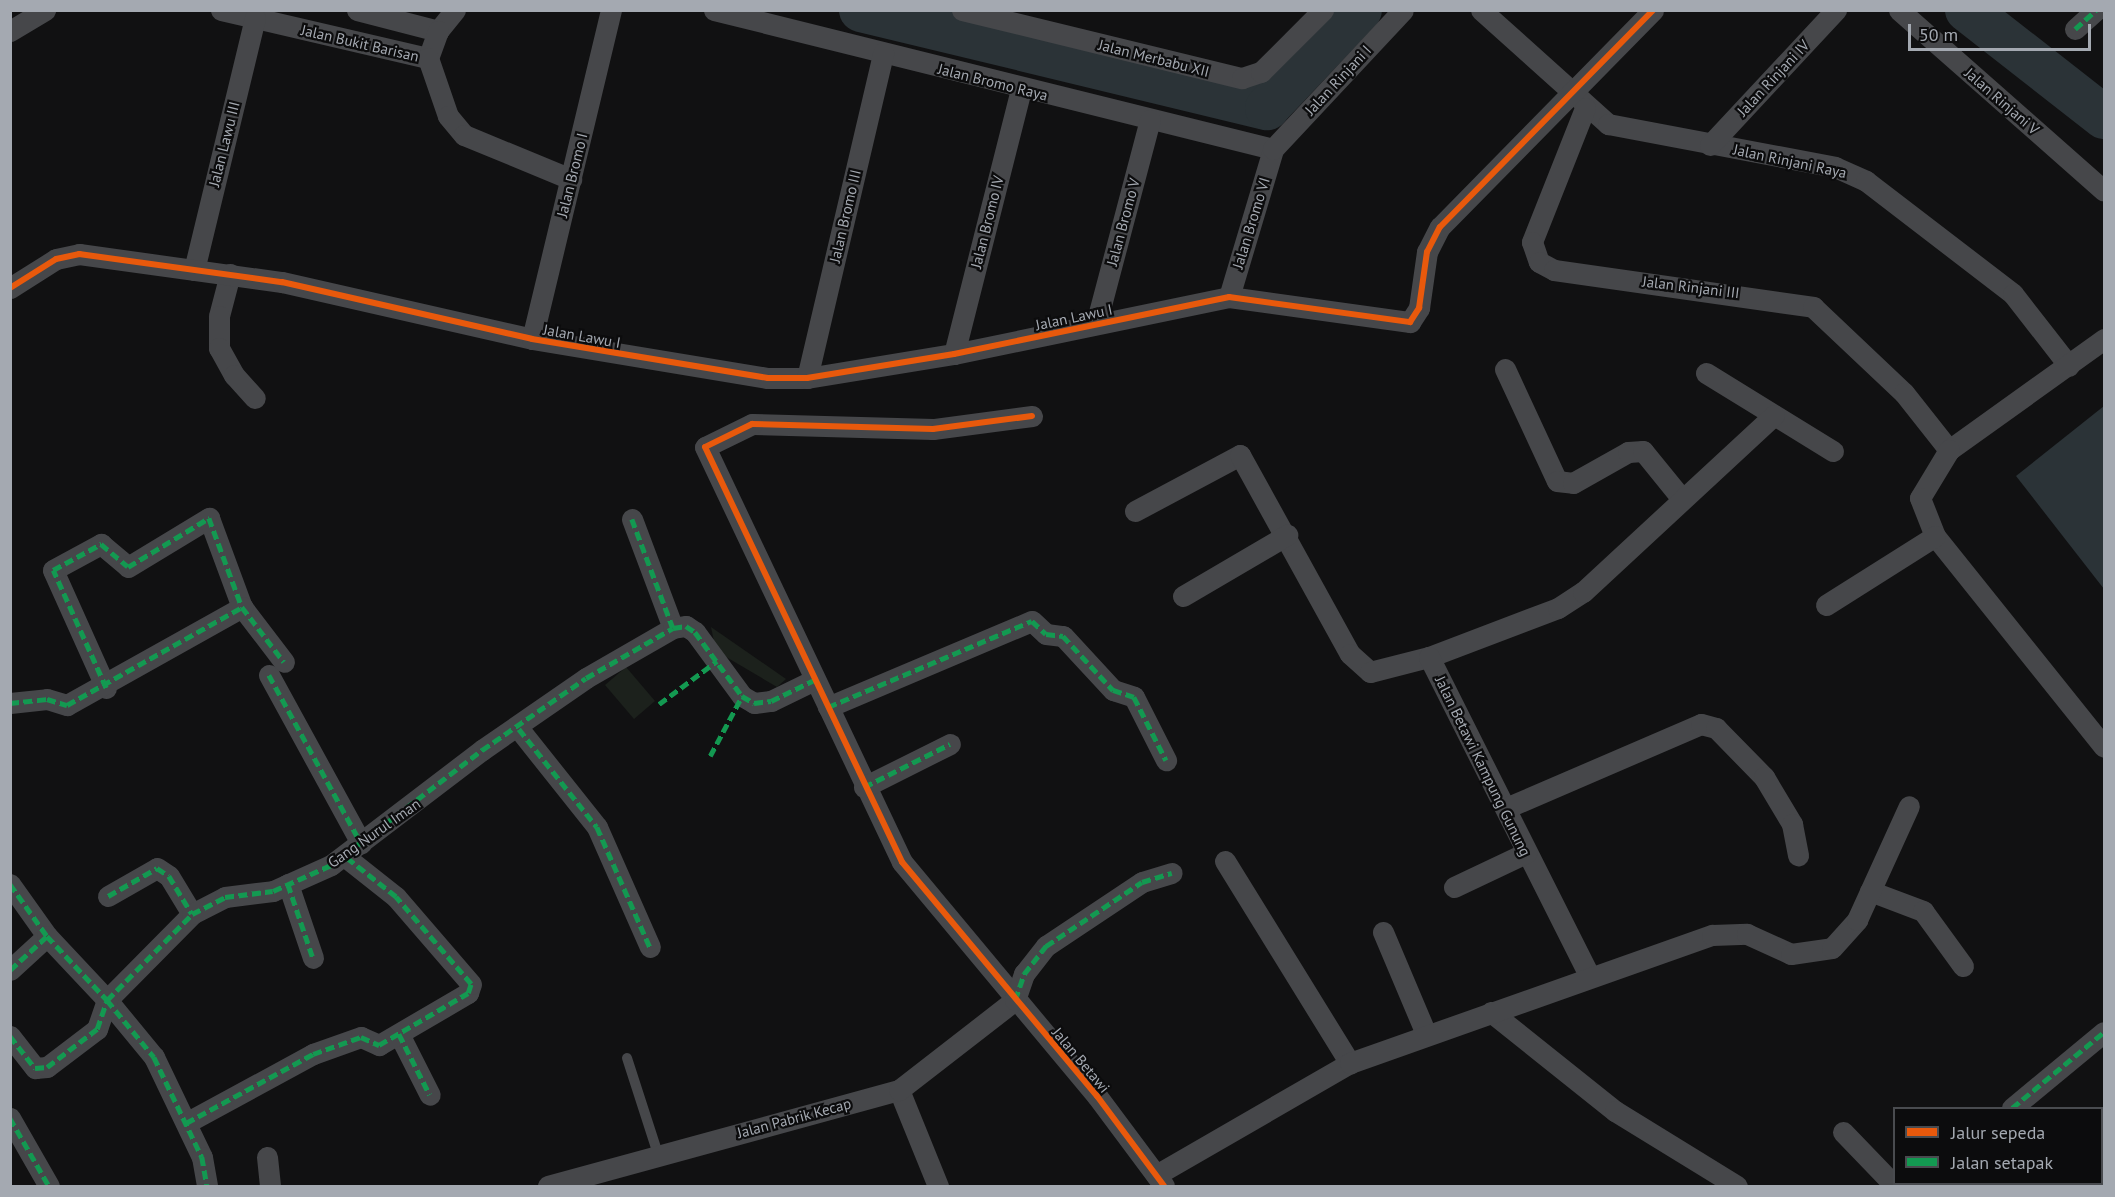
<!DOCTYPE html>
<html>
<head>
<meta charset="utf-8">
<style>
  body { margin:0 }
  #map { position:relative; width:2115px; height:1197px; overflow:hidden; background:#111112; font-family:"PT Sans",sans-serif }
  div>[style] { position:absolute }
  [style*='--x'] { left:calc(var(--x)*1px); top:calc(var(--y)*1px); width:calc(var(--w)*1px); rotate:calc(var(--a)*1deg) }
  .green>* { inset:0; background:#1c211c }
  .water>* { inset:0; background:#2b3337 }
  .river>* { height:44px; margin:-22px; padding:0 22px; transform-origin:22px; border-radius:22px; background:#2b3337 }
  .lane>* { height:10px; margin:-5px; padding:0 5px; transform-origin:5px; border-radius:5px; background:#46474a }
  .street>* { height:21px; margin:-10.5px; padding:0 10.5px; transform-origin:10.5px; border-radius:10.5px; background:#46474a }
  .quiet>* { height:4.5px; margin-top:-2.25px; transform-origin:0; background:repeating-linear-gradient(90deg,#139951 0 9px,transparent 0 13.5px) }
  .cycleway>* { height:6px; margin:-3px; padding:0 3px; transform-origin:3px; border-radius:3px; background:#e8590c }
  span { translate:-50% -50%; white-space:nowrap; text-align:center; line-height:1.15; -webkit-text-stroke:4.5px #0c0c0d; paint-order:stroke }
  .street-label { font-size:15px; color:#a4a9b1 }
  .frame { position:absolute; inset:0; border:12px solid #a4a9b1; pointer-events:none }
  .legend { position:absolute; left:1893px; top:1107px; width:210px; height:78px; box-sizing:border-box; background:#0c0c0d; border:2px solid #494b4f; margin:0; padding:8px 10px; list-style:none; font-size:18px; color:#a4a9b1 }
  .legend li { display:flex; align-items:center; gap:12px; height:30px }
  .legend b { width:30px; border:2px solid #494b4f }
  .scale { position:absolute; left:1908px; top:24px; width:183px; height:27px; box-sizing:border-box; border:3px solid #a4a9b1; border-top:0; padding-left:8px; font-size:18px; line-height:21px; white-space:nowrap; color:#a4a9b1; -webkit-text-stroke:4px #0c0c0d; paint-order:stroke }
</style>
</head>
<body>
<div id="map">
  <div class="green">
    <div style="clip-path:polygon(711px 627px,786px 679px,777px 687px,716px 651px)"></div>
    <div style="clip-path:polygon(626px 667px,655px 701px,634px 719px,605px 685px)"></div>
  </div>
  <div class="water">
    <div style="clip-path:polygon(2104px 406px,2104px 589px,2016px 476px)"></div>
  </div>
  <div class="river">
    <div style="--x:861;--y:10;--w:418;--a:13.6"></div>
    <div style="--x:1267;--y:108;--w:135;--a:-46.5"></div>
    <div style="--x:1967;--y:10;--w:174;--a:38"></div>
  </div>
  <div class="lane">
    <div style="--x:627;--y:1058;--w:101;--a:72.1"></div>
  </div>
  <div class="street">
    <div style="--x:221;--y:10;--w:212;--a:13.1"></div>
    <div style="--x:357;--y:10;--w:84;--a:14.5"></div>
    <div style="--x:455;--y:10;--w:27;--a:129"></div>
    <div style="--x:438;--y:31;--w:29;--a:110"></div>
    <div style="--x:428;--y:58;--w:61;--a:71"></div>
    <div style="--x:448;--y:116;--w:25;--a:50"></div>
    <div style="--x:464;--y:135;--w:116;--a:22.4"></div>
    <div style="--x:714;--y:10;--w:576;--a:13.96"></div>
    <div style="--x:962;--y:10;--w:288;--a:13.7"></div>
    <div style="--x:1242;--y:78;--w:20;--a:-18"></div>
    <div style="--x:1261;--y:72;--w:88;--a:-45"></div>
    <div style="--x:1481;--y:10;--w:171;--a:41.9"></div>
    <div style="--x:1608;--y:124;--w:231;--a:10.7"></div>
    <div style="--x:1835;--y:167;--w:34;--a:24"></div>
    <div style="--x:1866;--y:181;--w:185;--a:37.5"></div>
    <div style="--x:2013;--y:294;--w:91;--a:52.1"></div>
    <div style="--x:1899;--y:10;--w:273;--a:41.4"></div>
    <div style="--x:2075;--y:29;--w:28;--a:-42"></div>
    <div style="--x:10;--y:31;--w:41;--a:-31"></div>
    <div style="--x:1585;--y:108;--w:144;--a:111.6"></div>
    <div style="--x:1532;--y:242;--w:21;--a:71"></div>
    <div style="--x:1539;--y:262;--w:17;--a:28"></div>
    <div style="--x:1554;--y:270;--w:262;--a:8.1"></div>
    <div style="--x:1813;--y:307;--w:125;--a:43.4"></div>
    <div style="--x:1904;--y:393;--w:73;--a:51.7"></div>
    <div style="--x:1710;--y:145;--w:185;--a:-47"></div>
    <div style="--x:194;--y:270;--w:259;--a:-76.4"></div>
    <div style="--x:230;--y:274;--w:43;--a:104.7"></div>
    <div style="--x:219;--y:316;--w:32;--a:90"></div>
    <div style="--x:219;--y:348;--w:31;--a:61"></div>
    <div style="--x:234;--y:375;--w:31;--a:48"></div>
    <div style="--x:10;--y:288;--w:54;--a:-32.2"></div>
    <div style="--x:56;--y:259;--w:24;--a:-12"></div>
    <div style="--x:79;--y:254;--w:205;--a:7.9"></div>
    <div style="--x:282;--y:282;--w:256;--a:12.8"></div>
    <div style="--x:532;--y:339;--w:239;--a:9.4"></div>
    <div style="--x:768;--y:378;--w:39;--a:0"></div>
    <div style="--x:807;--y:378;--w:149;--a:-9.3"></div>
    <div style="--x:954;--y:354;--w:281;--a:-11.7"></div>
    <div style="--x:1229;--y:297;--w:183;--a:7.9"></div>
    <div style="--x:1410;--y:322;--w:17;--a:-57"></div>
    <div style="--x:1419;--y:308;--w:57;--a:-81.9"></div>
    <div style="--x:1427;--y:252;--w:28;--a:-63"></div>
    <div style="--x:1440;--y:227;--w:304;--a:-45.5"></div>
    <div style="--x:1229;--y:297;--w:154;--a:-73.4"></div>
    <div style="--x:1273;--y:149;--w:190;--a:-46.9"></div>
    <div style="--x:1096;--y:324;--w:211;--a:-75.2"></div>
    <div style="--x:532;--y:339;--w:338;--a:-76.5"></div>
    <div style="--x:2104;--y:339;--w:191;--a:144.4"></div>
    <div style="--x:1949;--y:450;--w:56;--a:121.1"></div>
    <div style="--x:1920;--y:498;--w:41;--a:68.5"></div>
    <div style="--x:1935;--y:536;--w:270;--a:51.3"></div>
    <div style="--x:954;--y:354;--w:273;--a:-75.8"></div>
    <div style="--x:1505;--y:369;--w:123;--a:65.1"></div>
    <div style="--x:1557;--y:481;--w:16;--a:7"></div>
    <div style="--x:1573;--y:483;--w:63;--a:-29.4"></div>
    <div style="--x:1628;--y:452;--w:15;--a:-4"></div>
    <div style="--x:1643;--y:451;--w:62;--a:50.9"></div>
    <div style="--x:1706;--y:373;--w:149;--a:31.6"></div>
    <div style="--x:807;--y:378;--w:334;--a:-76.8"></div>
    <div style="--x:1032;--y:416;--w:100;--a:172.5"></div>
    <div style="--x:933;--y:429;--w:181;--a:-178.4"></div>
    <div style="--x:752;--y:424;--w:52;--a:153.9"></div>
    <div style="--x:705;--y:447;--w:459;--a:64.6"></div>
    <div style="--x:902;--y:862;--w:305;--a:50.2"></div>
    <div style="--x:1097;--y:1096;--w:112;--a:53.3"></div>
    <div style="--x:1135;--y:511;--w:119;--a:-28.1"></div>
    <div style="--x:1240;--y:455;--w:227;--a:61.1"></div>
    <div style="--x:1350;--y:654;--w:27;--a:42"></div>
    <div style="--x:1370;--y:672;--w:61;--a:-14.3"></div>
    <div style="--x:1429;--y:657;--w:138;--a:-20.8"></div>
    <div style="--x:1558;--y:608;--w:30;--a:-33"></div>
    <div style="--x:1583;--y:592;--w:260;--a:-42.8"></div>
    <div style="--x:632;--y:519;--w:116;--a:69.4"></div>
    <div style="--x:1183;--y:596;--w:121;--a:-30.4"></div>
    <div style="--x:1826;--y:605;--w:129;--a:-32.3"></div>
    <div style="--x:1429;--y:657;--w:358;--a:63.3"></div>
    <div style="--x:269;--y:675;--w:192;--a:61.3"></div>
    <div style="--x:106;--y:688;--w:129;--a:-114.2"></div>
    <div style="--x:53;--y:570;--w:55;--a:-28.4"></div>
    <div style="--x:101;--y:544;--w:35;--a:40"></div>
    <div style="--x:128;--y:567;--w:95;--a:-31.2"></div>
    <div style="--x:209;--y:518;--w:95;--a:69.7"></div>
    <div style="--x:242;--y:607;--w:69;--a:52.6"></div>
    <div style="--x:10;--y:703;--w:37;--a:-6"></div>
    <div style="--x:47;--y:699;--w:21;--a:17"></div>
    <div style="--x:67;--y:705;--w:201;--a:-29.2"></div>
    <div style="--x:828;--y:707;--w:221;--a:-22.9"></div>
    <div style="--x:1032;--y:621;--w:19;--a:43"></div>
    <div style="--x:1046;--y:634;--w:17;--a:7"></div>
    <div style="--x:1063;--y:636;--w:74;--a:47.2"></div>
    <div style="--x:1113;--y:690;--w:22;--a:18"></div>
    <div style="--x:1134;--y:697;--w:71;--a:63.1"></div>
    <div style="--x:519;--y:729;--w:125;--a:51.5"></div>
    <div style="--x:597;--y:827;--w:131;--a:66.2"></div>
    <div style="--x:864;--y:787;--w:96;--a:-26.6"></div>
    <div style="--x:1506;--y:808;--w:212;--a:-23.3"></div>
    <div style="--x:1701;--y:724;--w:16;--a:15"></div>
    <div style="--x:1716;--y:728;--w:69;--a:45.6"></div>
    <div style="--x:1764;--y:777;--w:55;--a:59.2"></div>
    <div style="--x:1792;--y:824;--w:32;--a:79"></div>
    <div style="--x:1225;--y:861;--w:238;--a:58.3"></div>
    <div style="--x:10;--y:884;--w:64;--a:54.6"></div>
    <div style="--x:288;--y:884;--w:78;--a:71.3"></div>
    <div style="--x:1454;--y:887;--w:80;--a:-25.3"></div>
    <div style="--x:1870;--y:891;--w:57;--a:20.7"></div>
    <div style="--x:1923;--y:911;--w:68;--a:54"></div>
    <div style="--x:108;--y:896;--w:56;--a:-29.7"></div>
    <div style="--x:157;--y:868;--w:14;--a:34"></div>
    <div style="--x:169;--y:876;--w:44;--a:58.8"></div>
    <div style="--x:1383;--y:932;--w:111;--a:67.1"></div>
    <div style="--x:10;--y:970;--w:50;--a:-42.6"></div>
    <div style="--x:47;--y:936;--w:88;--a:46.8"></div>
    <div style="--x:107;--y:1000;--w:121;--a:-45.3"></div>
    <div style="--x:192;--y:914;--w:37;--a:-27"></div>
    <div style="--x:225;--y:897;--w:48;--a:-7.1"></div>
    <div style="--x:273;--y:891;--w:64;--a:-24.1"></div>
    <div style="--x:331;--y:865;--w:190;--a:-37.3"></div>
    <div style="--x:482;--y:750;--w:126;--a:-34.7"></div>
    <div style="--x:586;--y:678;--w:100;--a:-29.9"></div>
    <div style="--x:673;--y:628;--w:13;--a:-9"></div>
    <div style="--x:686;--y:626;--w:11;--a:34"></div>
    <div style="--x:695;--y:632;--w:79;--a:53.7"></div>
    <div style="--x:742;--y:696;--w:14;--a:30"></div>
    <div style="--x:754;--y:703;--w:17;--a:-7"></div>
    <div style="--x:771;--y:701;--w:48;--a:-26"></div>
    <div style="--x:107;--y:1000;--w:74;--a:50.5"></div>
    <div style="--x:154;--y:1057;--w:111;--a:64.4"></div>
    <div style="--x:202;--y:1157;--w:29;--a:80"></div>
    <div style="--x:1491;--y:1012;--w:159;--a:38.6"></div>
    <div style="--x:1615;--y:1111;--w:143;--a:31.6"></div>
    <div style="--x:399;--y:1034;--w:68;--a:63.1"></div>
    <div style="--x:10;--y:1036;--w:41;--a:52"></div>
    <div style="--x:35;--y:1068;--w:12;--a:-5"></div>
    <div style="--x:47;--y:1067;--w:63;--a:-37.2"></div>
    <div style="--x:97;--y:1029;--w:31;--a:-71"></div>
    <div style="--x:899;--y:1090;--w:104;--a:67.9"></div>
    <div style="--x:2012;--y:1108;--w:119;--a:-39.6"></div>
    <div style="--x:10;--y:1118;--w:78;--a:60.2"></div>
    <div style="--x:186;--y:1123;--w:145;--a:-28.5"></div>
    <div style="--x:313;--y:1054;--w:51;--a:-19.5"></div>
    <div style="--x:361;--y:1037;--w:20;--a:24"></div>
    <div style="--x:379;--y:1045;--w:103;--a:-30.3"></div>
    <div style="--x:468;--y:993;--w:9;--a:-72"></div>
    <div style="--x:471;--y:984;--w:115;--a:-130.8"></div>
    <div style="--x:396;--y:897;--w:66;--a:-141.7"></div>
    <div style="--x:1843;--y:1132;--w:75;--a:46.1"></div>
    <div style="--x:267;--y:1157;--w:29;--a:84"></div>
    <div style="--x:1156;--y:1175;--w:224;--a:-30"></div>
    <div style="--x:1350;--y:1063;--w:384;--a:-19.5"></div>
    <div style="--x:1712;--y:935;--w:35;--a:-2"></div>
    <div style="--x:1747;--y:934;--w:48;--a:24.4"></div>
    <div style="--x:1791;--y:954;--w:41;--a:-8.3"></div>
    <div style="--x:1832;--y:948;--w:38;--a:-48"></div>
    <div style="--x:1857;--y:920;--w:125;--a:-65.5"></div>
    <div style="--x:548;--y:1186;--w:364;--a:-15.3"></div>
    <div style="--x:899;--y:1090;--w:147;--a:-37.8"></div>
    <div style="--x:1015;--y:1000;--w:28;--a:-71"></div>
    <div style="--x:1024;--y:974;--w:36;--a:-52"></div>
    <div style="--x:1046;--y:946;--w:115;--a:-33.7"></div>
    <div style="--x:1142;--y:882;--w:31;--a:-17"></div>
    <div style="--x:1920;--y:1186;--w:4;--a:-27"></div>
  </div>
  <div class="quiet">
    <div style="--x:2075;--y:29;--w:28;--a:-42"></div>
    <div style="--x:632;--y:519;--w:116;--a:69.4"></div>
    <div style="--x:269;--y:675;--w:192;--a:61.3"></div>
    <div style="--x:106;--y:688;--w:129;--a:-114.2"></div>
    <div style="--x:53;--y:570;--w:55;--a:-28.4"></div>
    <div style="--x:101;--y:544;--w:35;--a:40"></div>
    <div style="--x:128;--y:567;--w:95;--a:-31.2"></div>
    <div style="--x:209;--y:518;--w:95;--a:69.7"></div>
    <div style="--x:242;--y:607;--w:69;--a:52.6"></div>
    <div style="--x:10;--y:703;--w:37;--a:-6"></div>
    <div style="--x:47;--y:699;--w:21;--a:17"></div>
    <div style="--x:67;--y:705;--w:201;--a:-29.2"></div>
    <div style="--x:659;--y:704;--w:72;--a:-36.6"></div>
    <div style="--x:828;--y:707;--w:221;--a:-22.9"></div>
    <div style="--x:1032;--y:621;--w:19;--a:43"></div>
    <div style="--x:1046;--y:634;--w:17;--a:7"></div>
    <div style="--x:1063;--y:636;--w:74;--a:47.2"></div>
    <div style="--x:1113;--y:690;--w:22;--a:18"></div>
    <div style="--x:1134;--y:697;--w:71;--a:63.1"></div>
    <div style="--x:519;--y:729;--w:125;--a:51.5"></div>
    <div style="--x:597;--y:827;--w:131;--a:66.2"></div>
    <div style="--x:710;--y:756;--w:68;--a:-61.9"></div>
    <div style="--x:864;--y:787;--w:96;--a:-26.6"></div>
    <div style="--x:10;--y:884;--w:64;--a:54.6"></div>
    <div style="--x:288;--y:884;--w:78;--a:71.3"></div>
    <div style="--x:108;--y:896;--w:56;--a:-29.7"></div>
    <div style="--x:157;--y:868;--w:14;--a:34"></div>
    <div style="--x:169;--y:876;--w:44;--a:58.8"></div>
    <div style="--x:10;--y:970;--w:50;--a:-42.6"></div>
    <div style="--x:47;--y:936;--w:88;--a:46.8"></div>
    <div style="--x:107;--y:1000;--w:121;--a:-45.3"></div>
    <div style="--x:192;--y:914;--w:37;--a:-27"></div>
    <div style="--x:225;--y:897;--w:48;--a:-7.1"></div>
    <div style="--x:273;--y:891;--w:64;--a:-24.1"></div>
    <div style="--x:331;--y:865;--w:190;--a:-37.3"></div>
    <div style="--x:482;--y:750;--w:126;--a:-34.7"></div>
    <div style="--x:586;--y:678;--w:100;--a:-29.9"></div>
    <div style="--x:673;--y:628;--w:13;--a:-9"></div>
    <div style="--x:686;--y:626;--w:11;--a:34"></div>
    <div style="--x:695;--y:632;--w:79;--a:53.7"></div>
    <div style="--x:742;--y:696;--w:14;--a:30"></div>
    <div style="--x:754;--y:703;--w:17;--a:-7"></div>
    <div style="--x:771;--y:701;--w:48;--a:-26"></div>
    <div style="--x:107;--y:1000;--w:74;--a:50.5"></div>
    <div style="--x:154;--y:1057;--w:111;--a:64.4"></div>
    <div style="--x:202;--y:1157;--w:29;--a:80"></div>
    <div style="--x:1015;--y:1000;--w:28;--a:-71"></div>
    <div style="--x:1024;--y:974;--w:36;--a:-52"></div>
    <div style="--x:1046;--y:946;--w:115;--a:-33.7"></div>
    <div style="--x:1142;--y:882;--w:31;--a:-17"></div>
    <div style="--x:399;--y:1034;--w:68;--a:63.1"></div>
    <div style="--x:10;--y:1036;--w:41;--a:52"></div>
    <div style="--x:35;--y:1068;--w:12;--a:-5"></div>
    <div style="--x:47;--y:1067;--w:63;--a:-37.2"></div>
    <div style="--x:97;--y:1029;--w:31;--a:-71"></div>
    <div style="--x:2012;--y:1108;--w:119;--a:-39.6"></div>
    <div style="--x:10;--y:1118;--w:78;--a:60.2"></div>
    <div style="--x:186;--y:1123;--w:145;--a:-28.5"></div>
    <div style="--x:313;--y:1054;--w:51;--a:-19.5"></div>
    <div style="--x:361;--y:1037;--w:20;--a:24"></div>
    <div style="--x:379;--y:1045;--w:103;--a:-30.3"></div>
    <div style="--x:468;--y:993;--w:9;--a:-72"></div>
    <div style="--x:471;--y:984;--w:115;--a:-130.8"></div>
    <div style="--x:396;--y:897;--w:66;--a:-141.7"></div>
    <div style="--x:1920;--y:1186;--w:4;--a:-27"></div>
  </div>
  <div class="cycleway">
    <div style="--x:10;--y:288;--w:54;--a:-32.2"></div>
    <div style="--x:56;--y:259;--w:24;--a:-12"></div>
    <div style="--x:79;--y:254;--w:205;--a:7.9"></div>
    <div style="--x:282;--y:282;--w:256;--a:12.8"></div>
    <div style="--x:532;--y:339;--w:239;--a:9.4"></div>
    <div style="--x:768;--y:378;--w:39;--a:0"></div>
    <div style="--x:807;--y:378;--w:149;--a:-9.3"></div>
    <div style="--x:954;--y:354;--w:281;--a:-11.7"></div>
    <div style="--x:1229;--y:297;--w:183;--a:7.9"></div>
    <div style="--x:1410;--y:322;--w:17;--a:-57"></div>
    <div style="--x:1419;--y:308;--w:57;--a:-81.9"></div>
    <div style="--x:1427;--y:252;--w:28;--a:-63"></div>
    <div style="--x:1440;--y:227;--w:304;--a:-45.5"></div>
    <div style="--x:1032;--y:416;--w:100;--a:172.5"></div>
    <div style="--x:933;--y:429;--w:181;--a:-178.4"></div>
    <div style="--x:752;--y:424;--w:52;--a:153.9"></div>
    <div style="--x:705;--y:447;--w:459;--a:64.6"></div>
    <div style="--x:902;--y:862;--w:305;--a:50.2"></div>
    <div style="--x:1097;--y:1096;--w:112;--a:53.3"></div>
  </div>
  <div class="street-label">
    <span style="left:360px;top:43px;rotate:13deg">Jalan Bukit Barisan</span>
    <span style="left:1154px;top:58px;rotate:14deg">Jalan Merbabu XII</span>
    <span style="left:1773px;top:78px;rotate:-47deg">Jalan Rinjani IV</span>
    <span style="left:1338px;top:80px;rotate:-47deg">Jalan Rinjani I</span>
    <span style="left:993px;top:82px;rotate:14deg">Jalan Bromo Raya</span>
    <span style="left:2002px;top:101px;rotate:41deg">Jalan Rinjani V</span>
    <span style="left:224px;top:144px;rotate:-76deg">Jalan Lawu III</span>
    <span style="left:1790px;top:161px;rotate:12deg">Jalan Rinjani Raya</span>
    <span style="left:572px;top:175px;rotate:-76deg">Jalan Bromo I</span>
    <span style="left:845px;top:216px;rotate:-77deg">Jalan Bromo III</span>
    <span style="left:987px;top:222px;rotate:-76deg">Jalan Bromo IV</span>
    <span style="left:1123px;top:222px;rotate:-75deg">Jalan Bromo V</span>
    <span style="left:1251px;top:223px;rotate:-73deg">Jalan Bromo VI</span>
    <span style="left:1691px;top:287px;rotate:7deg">Jalan Rinjani III</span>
    <span style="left:1074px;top:317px;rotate:-12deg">Jalan Lawu I</span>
    <span style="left:582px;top:336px;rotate:10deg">Jalan Lawu I</span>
    <span style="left:1483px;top:766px;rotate:64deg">Jalan Betawi Kampung Gunung</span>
    <span style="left:374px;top:833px;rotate:-35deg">Gang Nurul Iman</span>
    <span style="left:1081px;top:1060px;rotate:50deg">Jalan Betawi</span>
    <span style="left:794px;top:1118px;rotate:-15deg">Jalan Pabrik Kecap</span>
  </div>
  <div class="frame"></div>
  <ul class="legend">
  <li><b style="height:8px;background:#e8590c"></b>Jalur sepeda</li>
  <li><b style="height:8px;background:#139951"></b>Jalan setapak</li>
  </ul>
  <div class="scale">50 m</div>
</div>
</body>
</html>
